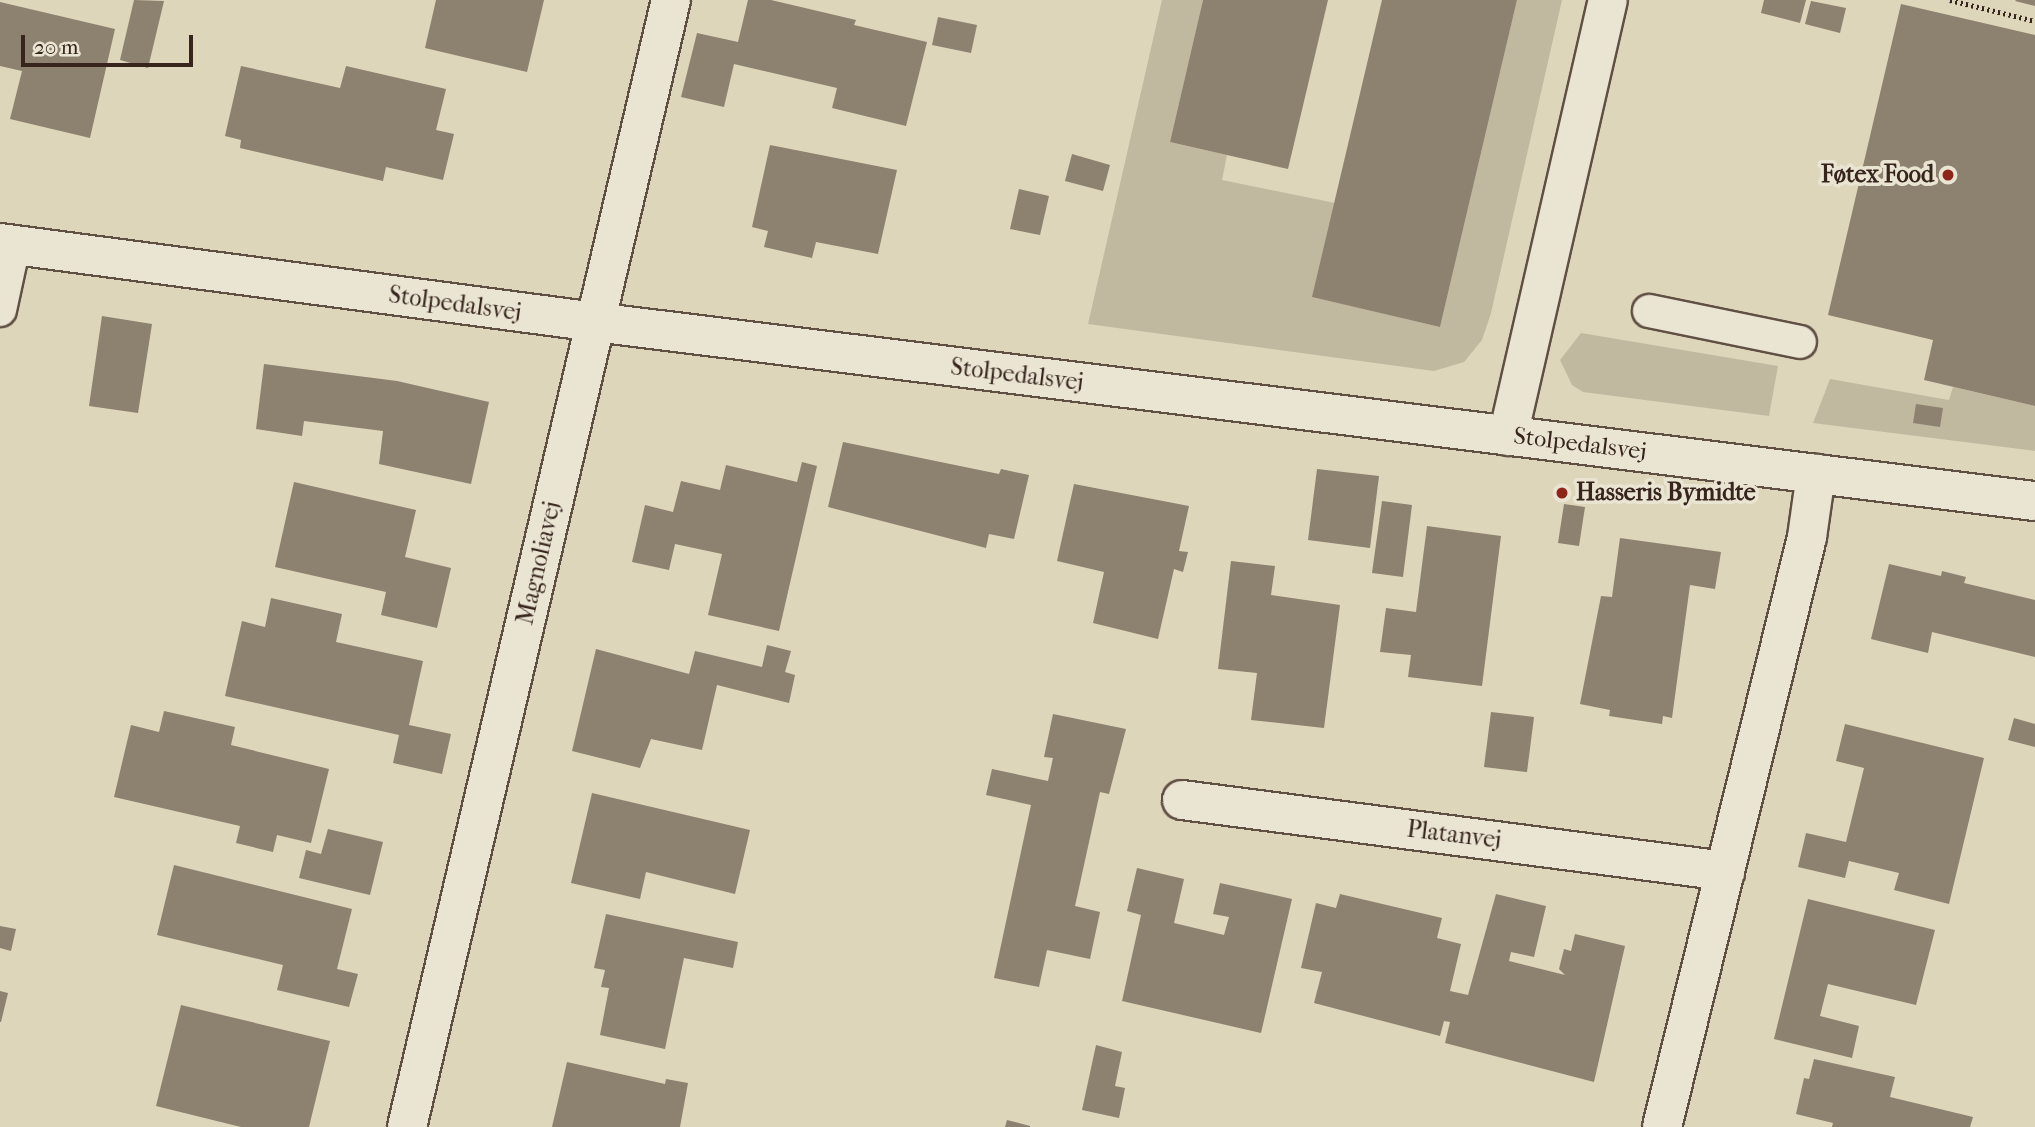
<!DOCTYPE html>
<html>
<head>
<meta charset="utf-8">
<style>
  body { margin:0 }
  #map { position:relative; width:2035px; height:1127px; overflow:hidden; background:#ded6bb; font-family:"IM FELL French Canon",serif }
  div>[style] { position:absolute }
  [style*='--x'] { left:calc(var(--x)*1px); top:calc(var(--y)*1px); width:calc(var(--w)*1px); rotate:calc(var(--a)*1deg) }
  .green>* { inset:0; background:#c1b8a0 }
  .building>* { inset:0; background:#8d816f }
  .path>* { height:4.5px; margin-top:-2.25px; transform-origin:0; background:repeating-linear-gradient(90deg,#36241d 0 2px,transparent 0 5.5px) }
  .roads { filter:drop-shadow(2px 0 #605044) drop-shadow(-2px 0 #605044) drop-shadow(0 2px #605044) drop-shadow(0 -2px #605044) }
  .service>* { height:32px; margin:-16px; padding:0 16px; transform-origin:16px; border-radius:16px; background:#eae4d3 }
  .minor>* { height:38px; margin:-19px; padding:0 19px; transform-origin:19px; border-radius:19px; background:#eae4d3 }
  .tertiary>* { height:38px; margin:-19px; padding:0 19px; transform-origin:19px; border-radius:19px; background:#eae4d3 }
  .dots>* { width:19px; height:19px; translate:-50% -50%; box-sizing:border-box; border:4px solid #eae4d3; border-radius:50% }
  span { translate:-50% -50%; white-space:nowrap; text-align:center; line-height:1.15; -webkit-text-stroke:7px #eae4d3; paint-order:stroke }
  .poi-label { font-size:24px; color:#36241d; font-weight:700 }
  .right { translate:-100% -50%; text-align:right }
  .left { translate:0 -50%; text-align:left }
  .street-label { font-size:24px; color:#36241d }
  .scale { position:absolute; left:21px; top:35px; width:172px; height:32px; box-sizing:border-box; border:4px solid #36241d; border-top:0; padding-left:9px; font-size:21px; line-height:24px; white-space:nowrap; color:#36241d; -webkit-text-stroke:5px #eae4d3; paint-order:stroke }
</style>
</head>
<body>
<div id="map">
  <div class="green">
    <div style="clip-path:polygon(1162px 0,1203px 0,1170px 142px,1227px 155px,1222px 180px,1335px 203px,1313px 297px,1440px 327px,1517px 0,1562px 0,1491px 313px,1482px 340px,1464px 362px,1434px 371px,1088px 324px)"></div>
    <div style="clip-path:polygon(1581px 333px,1778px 366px,1769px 416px,1583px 392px,1572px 385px,1560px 360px)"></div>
    <div style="clip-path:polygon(1830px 379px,1949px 400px,1953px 387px,2035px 406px,2035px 451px,1813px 423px)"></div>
  </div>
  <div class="building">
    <div style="clip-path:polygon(134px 0,164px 1px,148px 68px,120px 60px)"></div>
    <div style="clip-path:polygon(436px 0,544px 0,527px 72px,425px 48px)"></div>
    <div style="clip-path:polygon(748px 0,771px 0,856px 20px,854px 25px,927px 42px,906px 126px,832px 108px,837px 88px,734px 64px,724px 107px,681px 97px,697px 33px,738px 42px)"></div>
    <div style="clip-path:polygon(1203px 0,1328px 0,1288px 169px,1170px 142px)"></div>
    <div style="clip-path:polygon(1382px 0,1517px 0,1440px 327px,1312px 297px)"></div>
    <div style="clip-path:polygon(1764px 0,1806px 0,1800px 23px,1761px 13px)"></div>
    <div style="clip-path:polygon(2016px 0,2035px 0,2035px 6px,2015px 1px)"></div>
    <div style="clip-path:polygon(1811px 1px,1846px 8px,1840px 33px,1805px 24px)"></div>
    <div style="clip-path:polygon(0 2px,115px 29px,90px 138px,10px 119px,22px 71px,0 66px)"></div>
    <div style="clip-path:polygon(1901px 4px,2035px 35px,2035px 406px,1924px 380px,1933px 340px,1828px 315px)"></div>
    <div style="clip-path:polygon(938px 17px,977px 25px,971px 53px,932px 45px)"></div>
    <div style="clip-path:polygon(241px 66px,340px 88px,346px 66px,446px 89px,436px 130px,454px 134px,443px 180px,386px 167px,383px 181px,240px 148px,241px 140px,225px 136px)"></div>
    <div style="clip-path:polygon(770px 145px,897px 170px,878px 254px,816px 242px,812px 258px,764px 247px,768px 231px,752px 227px)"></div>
    <div style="clip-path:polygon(1072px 154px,1110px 165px,1103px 191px,1065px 181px)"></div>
    <div style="clip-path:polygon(1019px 189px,1049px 196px,1040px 235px,1010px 229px)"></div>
    <div style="clip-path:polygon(102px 316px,152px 324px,138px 413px,89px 406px)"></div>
    <div style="clip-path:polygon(264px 364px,397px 381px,489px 402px,471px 484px,379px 464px,383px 431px,304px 421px,302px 436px,256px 429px)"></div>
    <div style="clip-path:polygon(1916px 404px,1943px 408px,1940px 427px,1913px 423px)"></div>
    <div style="clip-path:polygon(843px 442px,999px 474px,1001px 469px,1029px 475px,1014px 539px,989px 534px,986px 548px,828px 507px)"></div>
    <div style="clip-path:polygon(802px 462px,817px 466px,779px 631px,708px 615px,722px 554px,675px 544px,669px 570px,632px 562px,645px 505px,673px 512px,681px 481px,720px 490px,726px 465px,797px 482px)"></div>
    <div style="clip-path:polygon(1317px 469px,1379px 476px,1370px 548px,1308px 540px)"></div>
    <div style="clip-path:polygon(294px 482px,416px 510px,405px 557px,451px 568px,437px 628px,381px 615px,386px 592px,275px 567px)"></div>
    <div style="clip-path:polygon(1074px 484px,1189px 506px,1179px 551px,1188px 552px,1183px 572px,1174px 569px,1158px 639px,1093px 623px,1104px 572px,1057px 561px)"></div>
    <div style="clip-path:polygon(1382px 501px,1412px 505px,1403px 577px,1372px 573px)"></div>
    <div style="clip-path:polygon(1564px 504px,1585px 507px,1579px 546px,1558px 543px)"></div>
    <div style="clip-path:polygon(1427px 526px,1501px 536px,1482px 686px,1408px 677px,1411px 655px,1380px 652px,1386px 608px,1416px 612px)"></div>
    <div style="clip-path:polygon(1620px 538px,1721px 552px,1715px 589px,1690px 585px,1672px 718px,1663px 716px,1662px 724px,1609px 716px,1610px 710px,1580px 704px,1601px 596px,1612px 597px)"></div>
    <div style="clip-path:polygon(1231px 561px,1275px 566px,1271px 595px,1340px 605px,1324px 728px,1251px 720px,1257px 673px,1218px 669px)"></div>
    <div style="clip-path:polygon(1889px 564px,1941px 576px,1942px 571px,1966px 577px,1964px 583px,2035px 600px,2035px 657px,1932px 632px,1928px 653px,1871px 639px)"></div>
    <div style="clip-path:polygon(271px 598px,342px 614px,336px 642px,423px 661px,409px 725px,451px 734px,442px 774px,393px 763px,399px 735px,225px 696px,242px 621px,265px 627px)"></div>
    <div style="clip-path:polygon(767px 645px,791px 651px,785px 672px,795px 675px,789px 703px,717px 685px,702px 750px,651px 739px,640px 768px,572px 751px,596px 649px,689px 674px,695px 651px,762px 667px)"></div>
    <div style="clip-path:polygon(164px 711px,235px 727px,231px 745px,329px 769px,311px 843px,277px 835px,273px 852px,236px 843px,240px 826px,114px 797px,131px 725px,159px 732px)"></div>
    <div style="clip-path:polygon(1491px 712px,1534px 717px,1527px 772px,1484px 767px)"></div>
    <div style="clip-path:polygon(1053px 714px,1126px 729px,1109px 794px,1100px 792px,1075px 906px,1100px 912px,1090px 959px,1047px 950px,1039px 987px,994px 978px,1031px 805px,986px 795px,992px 769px,1048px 781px,1053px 758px,1044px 757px)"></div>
    <div style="clip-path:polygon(2014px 718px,2035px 724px,2035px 747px,2008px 740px)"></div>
    <div style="clip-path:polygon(1845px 724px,1984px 758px,1949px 904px,1894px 890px,1899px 873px,1849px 861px,1845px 878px,1798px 867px,1806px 833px,1846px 842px,1864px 768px,1836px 761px)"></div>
    <div style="clip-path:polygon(592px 793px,750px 830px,735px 894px,646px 872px,640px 899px,571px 883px)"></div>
    <div style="clip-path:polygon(328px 829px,383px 842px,370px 895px,299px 878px,306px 850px,321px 854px)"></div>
    <div style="clip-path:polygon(174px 865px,352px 909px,337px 969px,358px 974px,349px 1007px,277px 990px,283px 965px,157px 935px)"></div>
    <div style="clip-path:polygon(1137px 868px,1184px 879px,1174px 923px,1224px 935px,1229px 917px,1213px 914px,1220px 883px,1292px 899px,1261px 1033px,1122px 1001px,1141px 915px,1127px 911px)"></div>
    <div style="clip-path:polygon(1340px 894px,1442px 918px,1437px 938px,1461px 944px,1450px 991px,1468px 995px,1496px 894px,1546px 906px,1534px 957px,1511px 952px,1509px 961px,1565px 975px,1559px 969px,1564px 949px,1571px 951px,1575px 934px,1625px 946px,1594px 1082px,1445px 1043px,1450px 1022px,1444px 1021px,1440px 1036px,1314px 1003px,1322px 972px,1301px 968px,1316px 903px,1336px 908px)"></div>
    <div style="clip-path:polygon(1808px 899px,1935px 930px,1916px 1005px,1828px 984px,1820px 1016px,1859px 1026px,1852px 1058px,1774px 1039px)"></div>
    <div style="clip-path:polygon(606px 914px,738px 942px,733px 968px,684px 958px,665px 1049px,600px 1035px,609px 988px,601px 987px,605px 970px,594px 968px)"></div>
    <div style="clip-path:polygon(0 926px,16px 929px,11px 951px,0 948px)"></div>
    <div style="clip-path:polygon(0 991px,8px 993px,1px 1022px,0 1022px)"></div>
    <div style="clip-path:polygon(181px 1005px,330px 1041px,309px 1127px,241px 1127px,156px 1106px)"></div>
    <div style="clip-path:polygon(1096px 1045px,1122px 1052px,1115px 1086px,1125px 1088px,1119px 1118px,1082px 1110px)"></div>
    <div style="clip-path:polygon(1814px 1059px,1895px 1077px,1890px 1097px,1973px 1117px,1970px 1127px,1832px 1127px,1833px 1123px,1796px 1114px,1804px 1078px,1809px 1079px)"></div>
    <div style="clip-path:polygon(567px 1062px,665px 1084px,666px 1079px,688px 1083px,680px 1127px,552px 1127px)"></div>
    <div style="clip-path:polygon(1007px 1120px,1030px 1126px,1030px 1127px,1005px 1127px)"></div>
  </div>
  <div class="path">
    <div style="--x:1950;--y:0;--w:88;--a:13.9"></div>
  </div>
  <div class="roads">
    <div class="service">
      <div style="--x:0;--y:310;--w:66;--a:-77.8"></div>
      <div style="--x:1649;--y:311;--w:154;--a:11.6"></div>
    </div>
    <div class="minor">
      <div style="--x:1508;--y:436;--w:447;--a:-77.1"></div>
      <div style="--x:1182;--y:800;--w:548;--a:7.45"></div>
      <div style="--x:407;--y:1127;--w:1158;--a:-76.82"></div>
      <div style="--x:1662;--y:1127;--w:608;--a:-76.19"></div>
      <div style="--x:1807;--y:537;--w:64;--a:-81.9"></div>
    </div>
    <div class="tertiary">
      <div style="--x:0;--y:243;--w:600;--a:7.56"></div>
      <div style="--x:595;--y:322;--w:1451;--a:7.09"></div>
    </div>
  </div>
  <div class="dots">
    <div style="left:1948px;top:175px;background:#8f2418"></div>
    <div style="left:1562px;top:493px;background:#8f2418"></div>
  </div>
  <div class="poi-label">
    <span class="right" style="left:1934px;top:175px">Føtex Food</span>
    <span class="left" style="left:1576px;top:493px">Hasseris Bymidte</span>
  </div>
  <div class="street-label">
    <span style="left:455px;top:304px;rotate:8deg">Stolpedalsvej</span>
    <span style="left:1017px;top:375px;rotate:7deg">Stolpedalsvej</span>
    <span style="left:1580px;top:444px;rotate:7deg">Stolpedalsvej</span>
    <span style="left:539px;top:563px;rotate:-77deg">Magnoliavej</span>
    <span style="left:1454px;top:835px;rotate:7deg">Platanvej</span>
  </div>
  <div class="scale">20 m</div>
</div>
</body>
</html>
